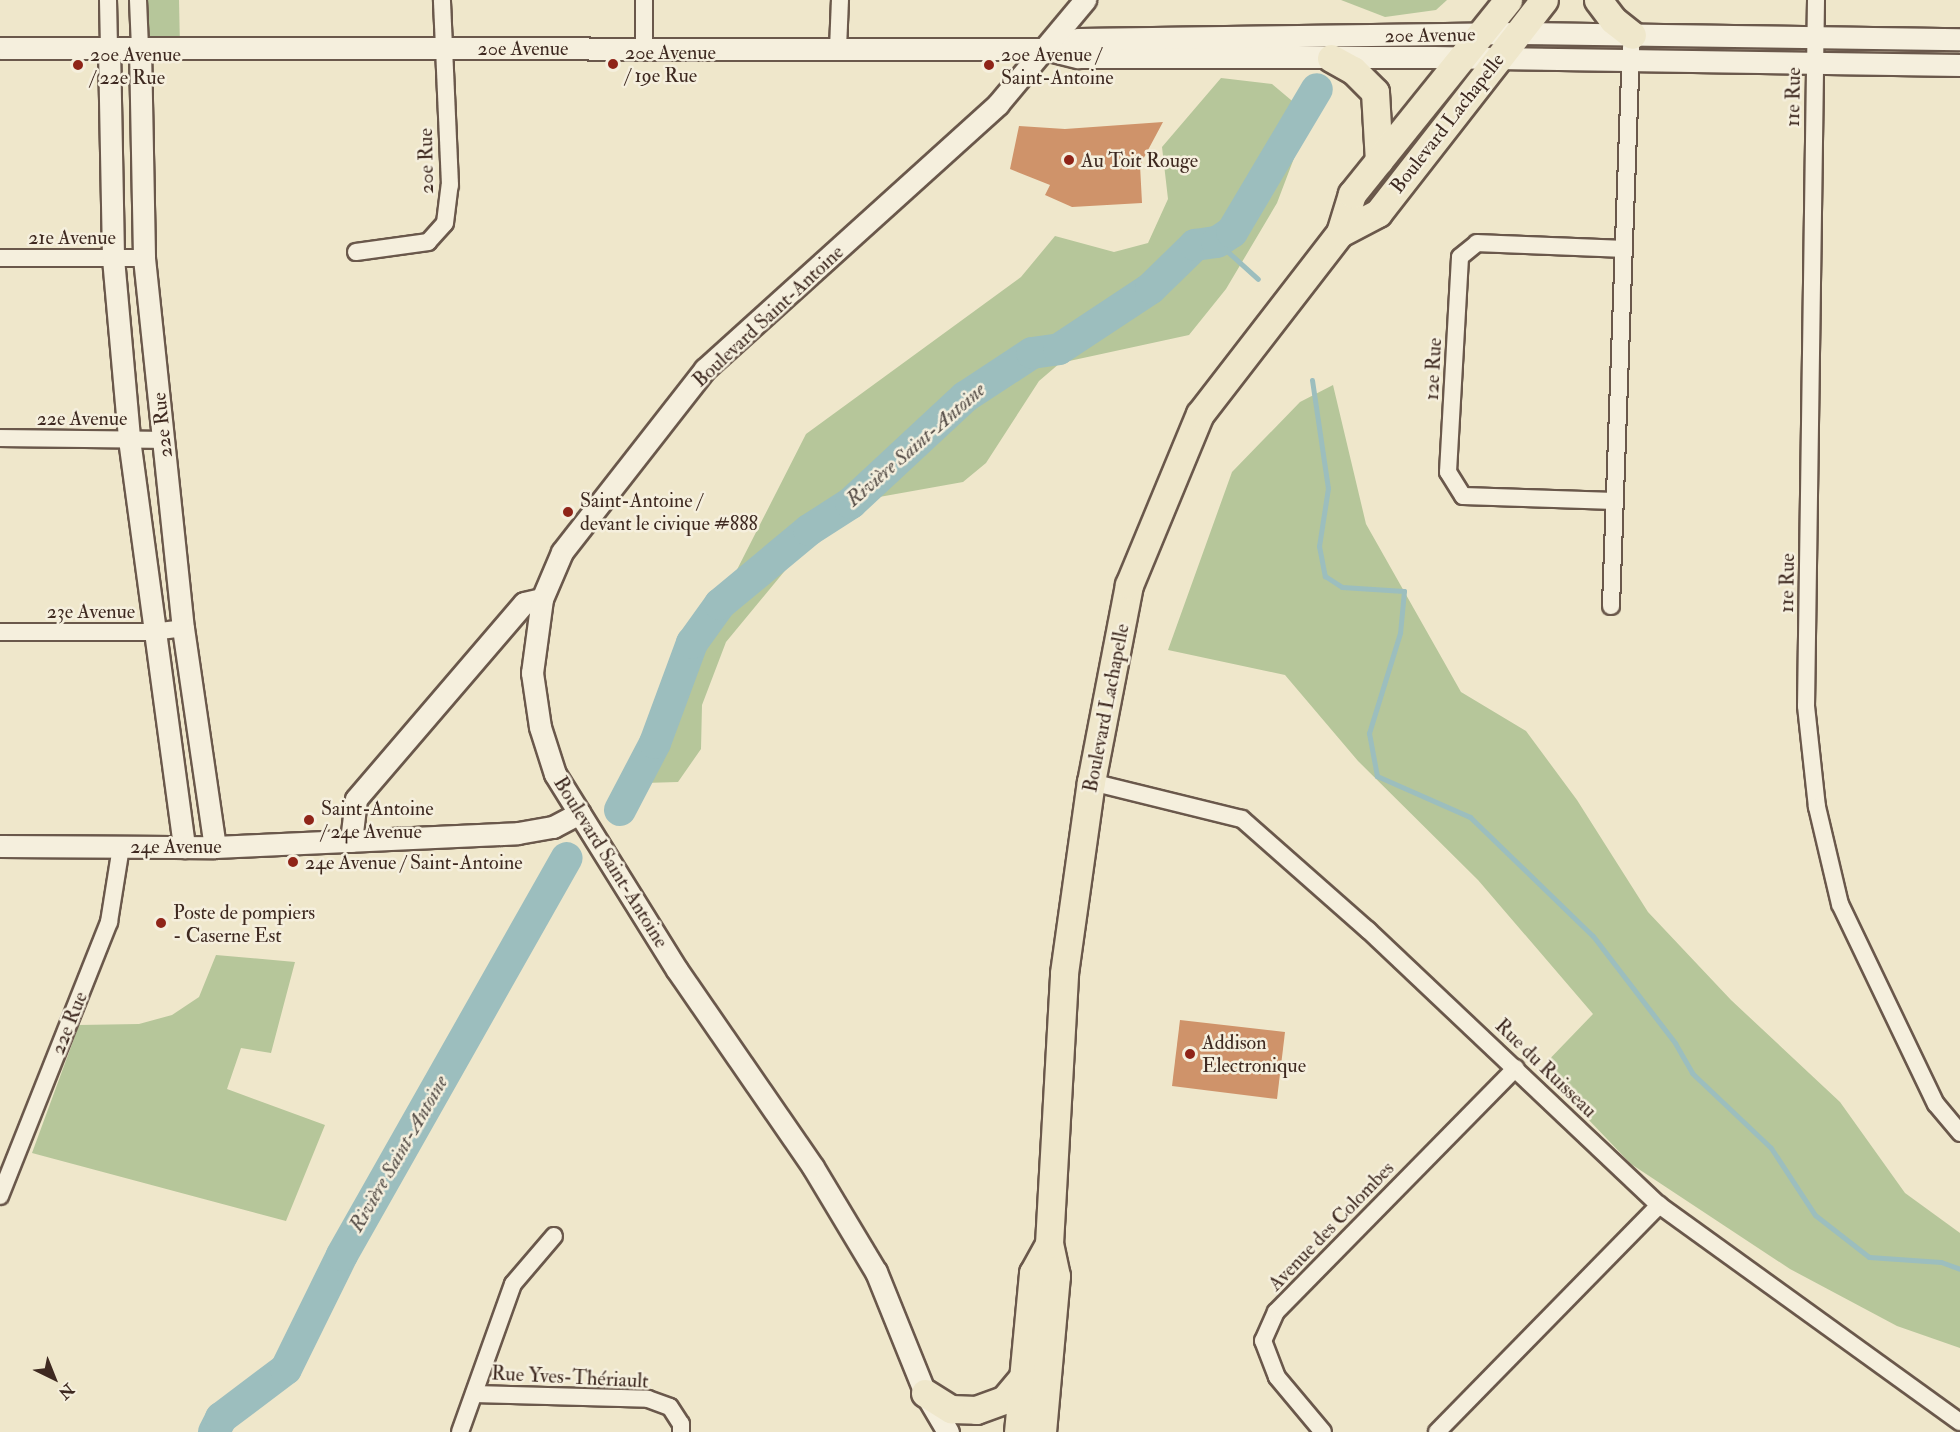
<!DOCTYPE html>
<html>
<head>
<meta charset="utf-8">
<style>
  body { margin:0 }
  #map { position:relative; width:1960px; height:1432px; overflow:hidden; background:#efe7cb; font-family:"IM FELL Double Pica",serif }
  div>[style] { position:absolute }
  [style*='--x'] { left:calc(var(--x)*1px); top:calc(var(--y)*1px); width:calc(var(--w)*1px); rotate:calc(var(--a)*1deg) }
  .green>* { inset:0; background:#b6c69a }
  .stream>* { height:5px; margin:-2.5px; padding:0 2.5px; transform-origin:2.5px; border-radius:2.5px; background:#9cbebe }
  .river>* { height:32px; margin:-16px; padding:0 16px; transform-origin:16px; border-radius:16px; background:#9cbebe }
  .building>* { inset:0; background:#cf936a }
  .roads { filter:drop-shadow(2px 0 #6a584b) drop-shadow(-2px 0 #6a584b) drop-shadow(0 2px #6a584b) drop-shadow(0 -2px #6a584b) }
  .minor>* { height:16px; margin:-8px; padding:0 8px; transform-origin:8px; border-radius:8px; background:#f5efdd }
  .tertiary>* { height:21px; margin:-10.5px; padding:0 10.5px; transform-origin:10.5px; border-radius:10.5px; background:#f5efdd }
  .primary>* { height:27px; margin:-13.5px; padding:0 13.5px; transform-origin:13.5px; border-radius:13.5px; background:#efe7cb }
  .dots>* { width:16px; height:16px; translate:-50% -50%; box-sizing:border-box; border:3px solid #f5efdd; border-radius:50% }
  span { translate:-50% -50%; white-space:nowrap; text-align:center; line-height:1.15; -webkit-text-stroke:5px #f5efdd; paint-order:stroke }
  .street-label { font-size:20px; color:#3e2920 }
  .poi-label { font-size:20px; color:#3e2920 }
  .left { translate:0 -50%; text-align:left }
  .water-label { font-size:21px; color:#564e48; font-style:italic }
  .north { position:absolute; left:24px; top:1348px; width:60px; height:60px; -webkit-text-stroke:4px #f5efdd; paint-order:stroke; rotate:137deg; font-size:16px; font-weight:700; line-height:24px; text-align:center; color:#3e2920 }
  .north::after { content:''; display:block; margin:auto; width:21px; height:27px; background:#3e2920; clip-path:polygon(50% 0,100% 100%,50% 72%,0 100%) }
</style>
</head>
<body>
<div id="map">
  <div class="green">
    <div style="clip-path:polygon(138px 0,179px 0,180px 48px,140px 48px)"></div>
    <div style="clip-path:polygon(1341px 0,1447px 0,1436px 10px,1385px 17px)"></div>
    <div style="clip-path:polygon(1221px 78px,1272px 84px,1310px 116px,1277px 203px,1226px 289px,1189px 335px,1060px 363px,1039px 381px,986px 463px,963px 482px,840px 504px,726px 642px,702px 705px,701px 749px,678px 782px,644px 783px,685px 672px,806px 434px,1021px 277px,1055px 236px,1114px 252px,1148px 243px,1168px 199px,1162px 147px)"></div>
    <div style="clip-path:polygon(1333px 385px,1366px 524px,1461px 692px,1526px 731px,1577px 800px,1648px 912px,1731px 1000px,1840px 1102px,1905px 1193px,1960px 1233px,1960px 1348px,1897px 1326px,1790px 1269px,1631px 1164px,1540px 1069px,1593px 1014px,1478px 880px,1358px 761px,1285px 675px,1168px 650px,1232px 472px,1300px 402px)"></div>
    <div style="clip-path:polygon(216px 955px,295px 962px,271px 1053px,241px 1048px,227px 1089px,325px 1125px,286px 1221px,32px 1153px,79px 1025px,139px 1024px,172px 1015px,199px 997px)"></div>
  </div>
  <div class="stream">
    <div style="--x:1217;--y:242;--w:55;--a:42.1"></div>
    <div style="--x:1312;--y:380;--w:109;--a:81.6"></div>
    <div style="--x:1328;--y:488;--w:59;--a:98.8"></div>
    <div style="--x:1319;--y:546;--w:31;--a:79"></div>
    <div style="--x:1325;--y:576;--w:20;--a:33"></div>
    <div style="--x:1342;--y:587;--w:62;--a:3.7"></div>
    <div style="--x:1404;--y:591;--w:42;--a:95.4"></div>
    <div style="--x:1400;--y:633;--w:105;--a:107.2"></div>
    <div style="--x:1369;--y:733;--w:44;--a:79.5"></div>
    <div style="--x:1377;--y:776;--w:102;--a:23.8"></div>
    <div style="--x:1470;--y:817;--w:171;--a:44.1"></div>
    <div style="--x:1593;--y:936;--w:135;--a:52.5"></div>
    <div style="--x:1675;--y:1043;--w:34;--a:60"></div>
    <div style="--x:1692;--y:1073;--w:109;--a:43.5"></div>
    <div style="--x:1771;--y:1148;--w:80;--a:56.7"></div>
    <div style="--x:1815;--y:1215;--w:68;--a:37.9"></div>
    <div style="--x:1869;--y:1257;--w:72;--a:4"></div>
    <div style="--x:1941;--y:1262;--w:20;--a:20"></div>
  </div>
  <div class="river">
    <div style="--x:620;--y:810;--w:76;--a:-62.4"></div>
    <div style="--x:655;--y:743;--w:107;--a:-69.7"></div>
    <div style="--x:692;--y:643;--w:48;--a:-54.3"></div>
    <div style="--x:720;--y:604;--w:116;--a:-39.7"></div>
    <div style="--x:809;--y:530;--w:50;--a:-32.7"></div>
    <div style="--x:851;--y:503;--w:156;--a:-42.9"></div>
    <div style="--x:965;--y:397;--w:80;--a:-33.3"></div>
    <div style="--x:1032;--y:353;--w:27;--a:-8"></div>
    <div style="--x:1059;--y:349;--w:110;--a:-33.5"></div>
    <div style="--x:1151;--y:288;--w:62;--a:-44.3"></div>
    <div style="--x:1195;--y:245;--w:22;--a:-8"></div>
    <div style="--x:1217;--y:242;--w:18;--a:-34"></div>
    <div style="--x:1232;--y:232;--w:166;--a:-59.3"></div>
    <div style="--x:214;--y:1432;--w:16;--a:-63"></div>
    <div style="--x:221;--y:1418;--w:81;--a:-37"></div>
    <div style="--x:286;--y:1369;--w:127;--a:-63.8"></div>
    <div style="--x:342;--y:1255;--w:456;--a:-60.5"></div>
  </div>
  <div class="building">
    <div style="clip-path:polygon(1163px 122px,1140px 165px,1142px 203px,1072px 207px,1045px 195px,1050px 185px,1010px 169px,1019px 126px,1065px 129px)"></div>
    <div style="clip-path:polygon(1180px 1020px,1285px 1032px,1277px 1099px,1172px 1086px)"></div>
  </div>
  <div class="roads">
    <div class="minor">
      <div style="--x:108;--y:0;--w:48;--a:88.8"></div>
      <div style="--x:138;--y:0;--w:48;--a:87.6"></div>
      <div style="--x:644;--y:0;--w:48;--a:90"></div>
      <div style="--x:1816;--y:0;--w:706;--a:90.81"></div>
      <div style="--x:1806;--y:706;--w:102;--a:83.8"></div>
      <div style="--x:1817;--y:807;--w:100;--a:76.7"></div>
      <div style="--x:1840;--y:904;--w:222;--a:64.4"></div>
      <div style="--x:1936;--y:1104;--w:38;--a:50"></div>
      <div style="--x:838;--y:49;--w:49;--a:-87.7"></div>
      <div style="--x:356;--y:252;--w:73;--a:-7.9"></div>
      <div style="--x:428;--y:242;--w:25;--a:-48"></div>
      <div style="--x:445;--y:223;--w:38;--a:-83"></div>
      <div style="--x:450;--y:185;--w:185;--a:-92.5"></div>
      <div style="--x:0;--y:258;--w:144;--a:0"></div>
      <div style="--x:0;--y:438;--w:163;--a:0.7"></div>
      <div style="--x:1615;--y:501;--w:152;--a:-178.1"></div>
      <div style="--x:1463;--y:496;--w:28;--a:-122"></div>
      <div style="--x:1448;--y:472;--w:215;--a:-86.8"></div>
      <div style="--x:1460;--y:257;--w:22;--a:-39"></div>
      <div style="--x:1477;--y:243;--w:147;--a:2.3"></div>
      <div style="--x:1611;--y:606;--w:559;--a:-87.95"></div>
      <div style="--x:0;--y:632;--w:152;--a:0"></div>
      <div style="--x:152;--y:632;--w:31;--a:-7"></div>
      <div style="--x:1091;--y:782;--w:155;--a:13.8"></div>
      <div style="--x:1242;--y:819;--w:168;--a:41.4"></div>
      <div style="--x:1368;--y:930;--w:400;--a:43.4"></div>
      <div style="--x:1659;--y:1205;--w:371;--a:35.8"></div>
      <div style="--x:0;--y:1196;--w:295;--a:-68.3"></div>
      <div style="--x:109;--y:922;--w:76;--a:-80.9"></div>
      <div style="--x:474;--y:1394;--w:174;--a:1.6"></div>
      <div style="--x:648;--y:1399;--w:23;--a:20"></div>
      <div style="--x:670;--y:1407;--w:20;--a:57"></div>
      <div style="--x:681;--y:1424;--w:8;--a:90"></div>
      <div style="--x:460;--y:1432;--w:157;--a:-70.3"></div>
      <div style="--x:513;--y:1284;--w:63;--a:-49.5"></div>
      <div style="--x:1323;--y:1432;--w:72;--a:-129.9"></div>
      <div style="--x:1277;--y:1377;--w:39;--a:-111"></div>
      <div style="--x:1263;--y:1341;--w:32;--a:-66"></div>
      <div style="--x:1276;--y:1312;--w:342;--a:-45.5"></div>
      <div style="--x:1437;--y:1432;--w:318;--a:-45.6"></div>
    </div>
    <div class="tertiary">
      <div style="--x:0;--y:48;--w:1045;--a:0.05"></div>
      <div style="--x:1045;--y:49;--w:34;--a:14"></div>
      <div style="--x:1078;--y:57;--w:355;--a:0"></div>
      <div style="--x:1433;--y:57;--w:527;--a:0.87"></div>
      <div style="--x:109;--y:48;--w:210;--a:88.9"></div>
      <div style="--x:113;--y:258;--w:182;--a:84.9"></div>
      <div style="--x:129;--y:439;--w:412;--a:82.3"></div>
      <div style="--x:140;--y:48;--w:210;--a:88.9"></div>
      <div style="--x:144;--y:258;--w:372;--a:84"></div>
      <div style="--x:183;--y:628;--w:221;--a:81.7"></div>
      <div style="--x:1047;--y:48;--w:33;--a:-16"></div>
      <div style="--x:1079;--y:39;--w:438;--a:-0.8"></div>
      <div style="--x:1517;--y:33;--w:443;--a:0.8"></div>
      <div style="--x:351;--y:841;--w:42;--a:-83.2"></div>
      <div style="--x:356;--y:799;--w:258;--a:-49.4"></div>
      <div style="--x:524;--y:603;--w:18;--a:-13"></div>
      <div style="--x:0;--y:846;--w:215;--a:0.3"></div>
      <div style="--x:215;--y:847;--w:303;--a:-2.6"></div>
      <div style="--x:518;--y:833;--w:36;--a:-10"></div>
      <div style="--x:553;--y:827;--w:30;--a:-28"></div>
      <div style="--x:948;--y:1432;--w:45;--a:-120.5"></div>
      <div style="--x:925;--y:1393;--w:131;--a:-112"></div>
      <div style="--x:876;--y:1272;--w:122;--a:-121"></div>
      <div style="--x:813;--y:1167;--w:239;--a:-124.6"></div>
      <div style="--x:677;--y:970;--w:231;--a:-121.9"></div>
      <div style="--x:555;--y:774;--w:49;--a:-107.7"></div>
      <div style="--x:540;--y:727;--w:55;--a:-98.4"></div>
      <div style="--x:532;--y:673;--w:75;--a:-82.3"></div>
      <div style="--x:542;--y:599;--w:51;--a:-66.9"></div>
      <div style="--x:562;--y:552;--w:232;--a:-52"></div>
      <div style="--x:705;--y:369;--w:395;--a:-42.1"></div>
      <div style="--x:998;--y:104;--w:136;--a:-50.1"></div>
    </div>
    <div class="primary">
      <div style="--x:1598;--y:0;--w:25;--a:53"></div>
      <div style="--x:1613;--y:20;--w:24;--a:38"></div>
      <div style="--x:1331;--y:58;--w:25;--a:29"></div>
      <div style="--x:1353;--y:70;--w:31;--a:45"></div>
      <div style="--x:1375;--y:92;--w:69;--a:86.7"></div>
      <div style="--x:1340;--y:233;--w:43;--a:-27.8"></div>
      <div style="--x:1378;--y:213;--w:270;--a:-52.1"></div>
      <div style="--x:925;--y:1393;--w:31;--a:32"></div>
      <div style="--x:951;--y:1409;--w:25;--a:2"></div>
      <div style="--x:976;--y:1410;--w:30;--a:-20"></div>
      <div style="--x:1004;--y:1400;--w:31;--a:-50"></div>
      <div style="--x:1018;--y:1432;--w:160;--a:-84.6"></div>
      <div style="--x:1033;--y:1273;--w:33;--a:-61"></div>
      <div style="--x:1042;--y:1432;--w:157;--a:-84.9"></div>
      <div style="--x:1056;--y:1276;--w:33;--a:-102"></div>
      <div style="--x:1049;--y:1244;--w:271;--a:-86.8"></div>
      <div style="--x:1064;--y:973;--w:193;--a:-82"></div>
      <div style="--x:1091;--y:782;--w:201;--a:-79.1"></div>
      <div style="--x:1129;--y:585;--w:185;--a:-67.5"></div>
      <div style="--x:1200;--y:414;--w:229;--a:-52.3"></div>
      <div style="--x:1340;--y:233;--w:41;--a:-72.9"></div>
      <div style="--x:1352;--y:194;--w:249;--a:-51.2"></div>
    </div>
  </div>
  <div class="dots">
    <div style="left:613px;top:64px;background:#8f2418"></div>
    <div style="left:78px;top:65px;background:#8f2418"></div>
    <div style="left:989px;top:65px;background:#8f2418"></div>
    <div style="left:1069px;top:160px;background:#8f2418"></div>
    <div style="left:568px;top:512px;background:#8f2418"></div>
    <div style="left:309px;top:820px;background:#8f2418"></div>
    <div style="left:293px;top:862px;background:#8f2418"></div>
    <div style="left:161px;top:923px;background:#8f2418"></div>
    <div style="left:1190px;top:1054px;background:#8f2418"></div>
  </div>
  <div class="street-label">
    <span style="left:1430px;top:35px;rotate:-1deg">20e Avenue</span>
    <span style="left:523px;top:48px">20e Avenue</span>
    <span style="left:1793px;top:97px;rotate:-89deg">11e Rue</span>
    <span style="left:1447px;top:123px;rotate:-52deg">Boulevard Lachapelle</span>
    <span style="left:426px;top:161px;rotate:-91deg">20e Rue</span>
    <span style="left:72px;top:237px">21e Avenue</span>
    <span style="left:768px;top:316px;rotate:-43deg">Boulevard Saint-Antoine</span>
    <span style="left:1433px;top:369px;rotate:-87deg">12e Rue</span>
    <span style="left:82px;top:418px">22e Avenue</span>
    <span style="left:162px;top:425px;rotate:-96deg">22e Rue</span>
    <span style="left:1787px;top:583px;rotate:-89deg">11e Rue</span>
    <span style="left:91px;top:611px">23e Avenue</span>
    <span style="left:1106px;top:708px;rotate:-79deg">Boulevard Lachapelle</span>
    <span style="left:176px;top:846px">24e Avenue</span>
    <span style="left:611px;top:862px;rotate:58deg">Boulevard Saint-Antoine</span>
    <span style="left:69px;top:1023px;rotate:-68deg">22e Rue</span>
    <span style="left:1546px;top:1068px;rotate:44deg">Rue du Ruisseau</span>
    <span style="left:1331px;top:1226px;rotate:-46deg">Avenue des Colombes</span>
    <span style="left:570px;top:1377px;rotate:3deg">Rue Yves-Thériault</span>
  </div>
  <div class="poi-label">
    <span class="left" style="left:625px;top:64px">20e Avenue<br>/ 19e Rue</span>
    <span class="left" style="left:90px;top:66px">20e Avenue<br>/ 22e Rue</span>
    <span class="left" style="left:1001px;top:66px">20e Avenue /<br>Saint-Antoine</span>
    <span class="left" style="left:1081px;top:160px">Au Toit Rouge</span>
    <span class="left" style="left:580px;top:512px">Saint-Antoine /<br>devant le civique #888</span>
    <span class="left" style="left:321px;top:820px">Saint-Antoine<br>/ 24e Avenue</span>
    <span class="left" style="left:305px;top:862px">24e Avenue / Saint-Antoine</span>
    <span class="left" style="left:173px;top:924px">Poste de pompiers<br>- Caserne Est</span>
    <span class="left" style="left:1202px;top:1054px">Addison<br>Electronique</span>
  </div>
  <div class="water-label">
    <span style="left:916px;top:445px;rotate:-41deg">Rivière Saint-Antoine</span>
    <span style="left:399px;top:1154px;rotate:-60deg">Rivière Saint-Antoine</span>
  </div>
  <div class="north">N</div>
</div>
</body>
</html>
